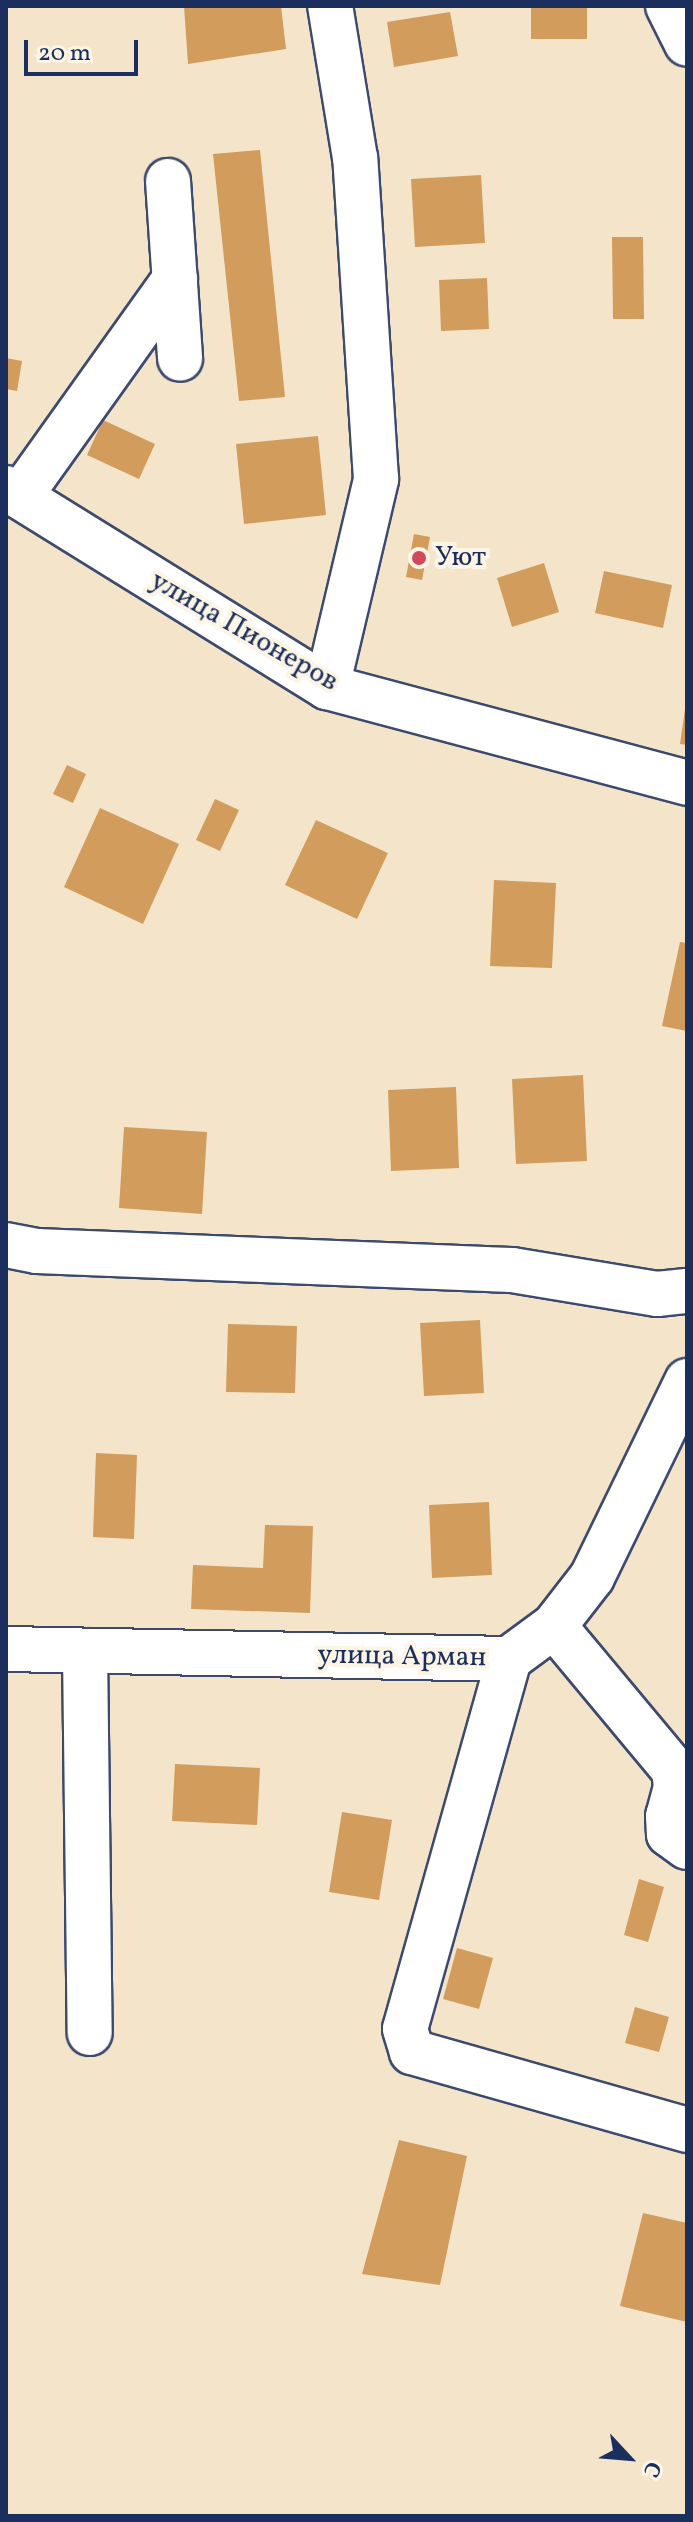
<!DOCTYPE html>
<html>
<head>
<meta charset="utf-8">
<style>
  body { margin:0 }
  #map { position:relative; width:693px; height:2522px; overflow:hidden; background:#f4e5ca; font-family:Vollkorn,serif }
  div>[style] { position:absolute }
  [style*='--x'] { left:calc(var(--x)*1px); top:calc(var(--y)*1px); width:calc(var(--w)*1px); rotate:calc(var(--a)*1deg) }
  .building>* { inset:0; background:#d19c5c }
  .roads { filter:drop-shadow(2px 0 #3c4a6e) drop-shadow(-2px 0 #3c4a6e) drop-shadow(0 2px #3c4a6e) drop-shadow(0 -2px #3c4a6e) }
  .minor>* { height:44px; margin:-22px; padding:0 22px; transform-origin:22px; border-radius:22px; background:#fff }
  .dots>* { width:22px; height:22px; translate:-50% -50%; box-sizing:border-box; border:4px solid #fcf5e5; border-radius:50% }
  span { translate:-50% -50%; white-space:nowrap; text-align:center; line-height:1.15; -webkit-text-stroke:8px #fcf5e5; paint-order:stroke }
  .poi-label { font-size:28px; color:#1b2f5e }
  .left { translate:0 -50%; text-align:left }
  .street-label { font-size:28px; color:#1b2f5e }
  .frame { position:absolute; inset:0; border:8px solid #1b2f5e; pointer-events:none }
  .north { position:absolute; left:589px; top:2418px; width:80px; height:80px; -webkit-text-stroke:6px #fcf5e5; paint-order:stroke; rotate:116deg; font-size:22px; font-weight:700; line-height:32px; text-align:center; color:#1b2f5e }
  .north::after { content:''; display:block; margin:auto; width:28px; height:36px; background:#1b2f5e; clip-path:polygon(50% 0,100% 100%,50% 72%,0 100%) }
  .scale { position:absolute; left:24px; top:40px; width:114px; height:36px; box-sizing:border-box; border:4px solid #1b2f5e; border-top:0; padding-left:10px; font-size:24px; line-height:28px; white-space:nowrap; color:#1b2f5e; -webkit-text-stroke:6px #fcf5e5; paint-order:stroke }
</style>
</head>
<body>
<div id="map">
  <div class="building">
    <div style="clip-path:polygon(184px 6px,281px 6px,286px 49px,188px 64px)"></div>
    <div style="clip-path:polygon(531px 6px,587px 6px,587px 39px,531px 39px)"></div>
    <div style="clip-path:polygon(450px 12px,458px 56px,394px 67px,387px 22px)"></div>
    <div style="clip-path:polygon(260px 150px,285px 397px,239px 401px,213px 154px)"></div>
    <div style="clip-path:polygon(481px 175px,485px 243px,415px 247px,411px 179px)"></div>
    <div style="clip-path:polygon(612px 237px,643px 237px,644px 319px,613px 319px)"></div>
    <div style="clip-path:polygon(487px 278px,489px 329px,441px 331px,439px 280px)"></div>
    <div style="clip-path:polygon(6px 358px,22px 361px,17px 391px,6px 389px)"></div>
    <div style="clip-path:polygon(103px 420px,155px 444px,139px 479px,87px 455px)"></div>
    <div style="clip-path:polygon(318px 436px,326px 515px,244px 524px,236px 444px)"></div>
    <div style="clip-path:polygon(414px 534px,430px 537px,422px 580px,406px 577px)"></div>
    <div style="clip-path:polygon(544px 563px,559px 612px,512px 627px,497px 578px)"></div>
    <div style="clip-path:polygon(604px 571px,672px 585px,663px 628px,595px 613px)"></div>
    <div style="clip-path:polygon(685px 709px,687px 709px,687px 745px,680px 744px)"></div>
    <div style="clip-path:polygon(67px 765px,86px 774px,73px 803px,53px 794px)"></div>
    <div style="clip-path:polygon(215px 799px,239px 810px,220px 851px,196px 840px)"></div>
    <div style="clip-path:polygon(100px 808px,179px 844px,143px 924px,64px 887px)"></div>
    <div style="clip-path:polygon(316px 820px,388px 853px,357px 919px,285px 885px)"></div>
    <div style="clip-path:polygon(494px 880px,556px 883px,552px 968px,490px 966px)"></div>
    <div style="clip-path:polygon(680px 942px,687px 943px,687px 1031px,662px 1026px)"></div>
    <div style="clip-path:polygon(583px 1075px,587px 1161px,516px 1164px,512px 1079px)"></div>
    <div style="clip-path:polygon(456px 1087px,459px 1168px,391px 1171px,388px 1090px)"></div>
    <div style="clip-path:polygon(124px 1127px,207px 1132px,202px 1214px,119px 1208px)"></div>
    <div style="clip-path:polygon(480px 1320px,484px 1393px,424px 1396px,420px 1323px)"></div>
    <div style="clip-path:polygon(228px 1324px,297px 1326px,295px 1393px,226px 1392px)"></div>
    <div style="clip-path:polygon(96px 1453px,137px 1455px,134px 1539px,93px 1537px)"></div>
    <div style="clip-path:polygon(489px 1502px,492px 1575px,432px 1578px,429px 1505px)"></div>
    <div style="clip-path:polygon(265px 1525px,313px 1526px,310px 1613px,191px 1609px,193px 1565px,263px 1568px)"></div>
    <div style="clip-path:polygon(175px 1764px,260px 1768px,257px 1825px,172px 1821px)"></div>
    <div style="clip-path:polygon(342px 1812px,392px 1820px,379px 1900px,329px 1892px)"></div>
    <div style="clip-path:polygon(639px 1879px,664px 1887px,648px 1942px,624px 1935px)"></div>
    <div style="clip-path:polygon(457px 1948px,493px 1958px,479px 2009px,443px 1999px)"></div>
    <div style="clip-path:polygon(635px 2007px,669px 2017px,659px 2052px,625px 2043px)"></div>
    <div style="clip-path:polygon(399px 2140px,467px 2156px,440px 2285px,362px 2274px)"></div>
    <div style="clip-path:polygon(643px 2213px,687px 2223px,687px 2322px,620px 2306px)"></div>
  </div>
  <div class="roads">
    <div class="minor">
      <div style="--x:668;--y:6;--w:42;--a:63.4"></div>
      <div style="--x:168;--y:181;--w:178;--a:86.1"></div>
      <div style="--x:6;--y:488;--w:378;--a:31.8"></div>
      <div style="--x:327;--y:687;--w:373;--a:14.9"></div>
      <div style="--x:20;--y:496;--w:267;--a:-54.5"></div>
      <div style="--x:327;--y:687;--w:214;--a:-76.7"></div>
      <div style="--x:376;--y:479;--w:322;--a:-93.7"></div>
      <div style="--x:355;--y:158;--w:154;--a:-99.3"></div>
      <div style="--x:6;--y:1245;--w:32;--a:11"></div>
      <div style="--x:37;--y:1251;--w:475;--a:2.3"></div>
      <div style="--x:512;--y:1270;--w:147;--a:9.4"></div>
      <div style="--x:657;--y:1294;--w:30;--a:-6"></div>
      <div style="--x:554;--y:1626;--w:187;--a:50.2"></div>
      <div style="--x:674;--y:1770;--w:17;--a:83"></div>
      <div style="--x:676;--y:1787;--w:30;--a:105"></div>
      <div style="--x:668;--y:1816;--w:18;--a:87"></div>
      <div style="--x:669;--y:1834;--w:22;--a:36"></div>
      <div style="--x:6;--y:1649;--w:503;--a:1.14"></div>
      <div style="--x:509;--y:1659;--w:56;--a:-36.3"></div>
      <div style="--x:554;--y:1626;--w:62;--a:-52.2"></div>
      <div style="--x:592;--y:1577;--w:218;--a:-64.1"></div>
      <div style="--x:85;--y:1651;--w:382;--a:89.3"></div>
      <div style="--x:509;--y:1659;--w:384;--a:105.7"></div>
      <div style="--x:405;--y:2029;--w:24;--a:73"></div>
      <div style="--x:412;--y:2052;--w:286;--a:15.8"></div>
    </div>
  </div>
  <div class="dots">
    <div style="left:419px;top:558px;background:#d1495b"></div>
  </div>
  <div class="poi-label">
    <span class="left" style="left:435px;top:558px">Уют</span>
  </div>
  <div class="street-label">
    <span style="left:244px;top:632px;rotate:30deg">улица Пионеров</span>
    <span style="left:402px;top:1657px;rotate:1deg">улица Арман</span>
  </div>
  <div class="frame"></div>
  <div class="north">С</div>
  <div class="scale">20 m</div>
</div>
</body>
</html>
